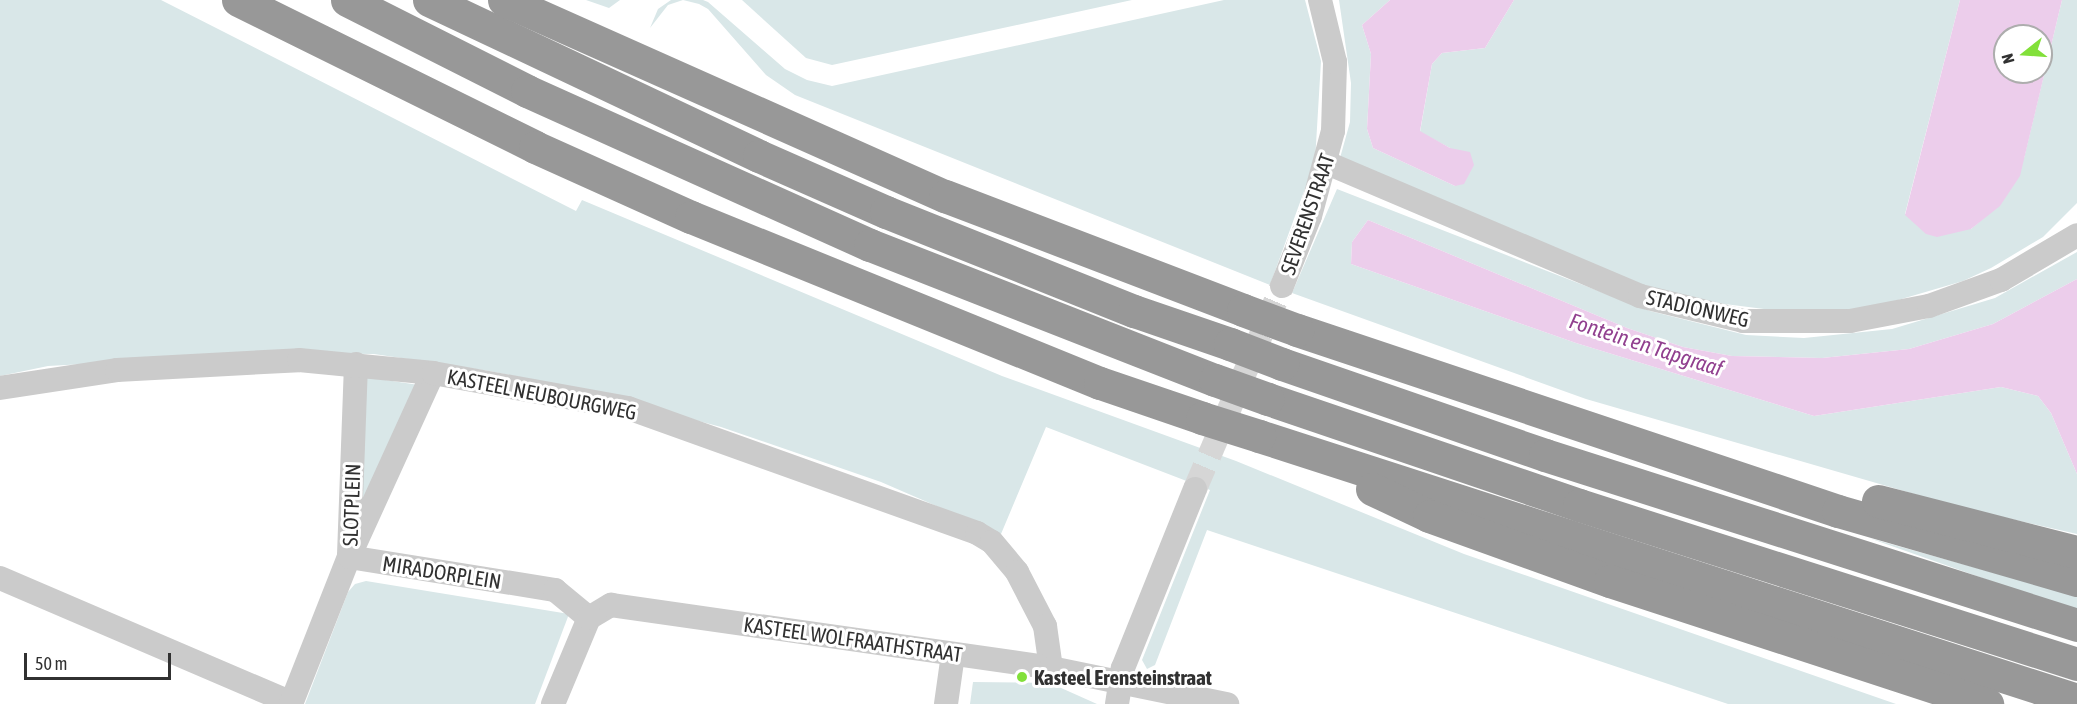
<!DOCTYPE html>
<html>
<head>
<meta charset="utf-8">
<style>
  body { margin:0 }
  #map { position:relative; width:2077px; height:704px; overflow:hidden; background:#fff; font-family:"Asap Condensed",sans-serif }
  div>[style] { position:absolute }
  [style*='--x'] { left:calc(var(--x)*1px); top:calc(var(--y)*1px); width:calc(var(--w)*1px); rotate:calc(var(--a)*1deg) }
  .green>* { inset:0; background:#d9e7e8 }
  .water>* { inset:0; background:#eccdeb }
  .minor-tunnel>* { height:24px; margin-top:-12px; transform-origin:0; background:repeating-linear-gradient(90deg,#d6d6d6 0 24px,transparent 0 36px) }
  .minor>* { height:24px; margin:-12px; padding:0 12px; transform-origin:12px; border-radius:12px; background:#cbcbcb }
  .highway>* { height:33px; margin:-16.5px; padding:0 16.5px; transform-origin:16.5px; border-radius:16.5px; background:#989898 }
  .highway-bridge>* { height:33px; margin:-16.5px; padding:0 16.5px; transform-origin:16.5px; border-radius:16.5px; background:#989898 }
  .dots>* { width:16px; height:16px; translate:-50% -50%; box-sizing:border-box; border:3px solid #fff; border-radius:50% }
  span { translate:-50% -50%; white-space:nowrap; text-align:center; line-height:1.15; -webkit-text-stroke:6px #fff; paint-order:stroke }
  .street-label { font-size:21px; color:#313131 }
  .poi-label { font-size:21px; color:#313131; font-weight:700 }
  .left { translate:0 -50%; text-align:left }
  .water-label { font-size:22px; color:#91408f; font-style:italic }
  .north { position:absolute; left:1993px; top:24px; width:60px; height:60px; box-sizing:border-box; background:#fff; border:2px solid #adadad; border-radius:50%; rotate:253deg; font-size:16px; font-weight:700; line-height:24px; text-align:center; color:#313131 }
  .north::after { content:''; display:block; margin:auto; width:21px; height:27px; background:#82e03a; clip-path:polygon(50% 0,100% 100%,50% 72%,0 100%) }
  .scale { position:absolute; left:24px; top:653px; width:147px; height:27px; box-sizing:border-box; border:3px solid #313131; border-top:0; padding-left:8px; font-size:18px; line-height:21px; white-space:nowrap; color:#313131; -webkit-text-stroke:4px #fff; paint-order:stroke }
</style>
</head>
<body>
<div id="map">
  <div class="green">
    <div style="clip-path:polygon(0 0,161px 0,576px 211px,582px 200px,1002px 376px,1236px 461px,1464px 554px,1896px 704px,1728px 704px,1207px 530px,1155px 665px,1147px 669px,1142px 660px,1210px 490px,1046px 427px,1001px 534px,881px 482px,721px 427px,572px 387px,489px 371px,374px 354px,281px 353px,48px 366px,0 376px)"></div>
    <div style="clip-path:polygon(586px 0,620px 0,609px 8px)"></div>
    <div style="clip-path:polygon(671px 0,703px 0,708px 2px,785px 69px,807px 80px,832px 86px,1224px 0,1305px 0,1321px 61px,1315px 161px,1270px 285px,795px 95px,766px 75px,708px 9px,699px 4px,683px 0,668px 5px,650px 28px,658px 9px)"></div>
    <div style="clip-path:polygon(742px 0,1132px 0,832px 65px,806px 58px)"></div>
    <div style="clip-path:polygon(1339px 0,1390px 0,1362px 25px,1371px 54px,1367px 129px,1373px 148px,1455px 186px,1450px 148px,1420px 132px,1432px 64px,1442px 53px,1485px 48px,1514px 0,1960px 0,1905px 214px,1971px 229px,1985px 217px,2024px 158px,2062px 0,2077px 0,2077px 203px,2043px 237px,1991px 268px,1963px 281px,1888px 303px,1852px 310px,1772px 310px,1693px 300px,1642px 286px,1340px 158px,1350px 122px,1351px 83px)"></div>
    <div style="clip-path:polygon(1337px 189px,1650px 311px,1746px 335px,1804px 338px,1892px 329px,1995px 298px,2077px 252px,2077px 279px,1993px 324px,1909px 349px,1822px 358px,1732px 356px,1683px 347px,1627px 328px,1368px 220px,1352px 242px,1351px 264px,1576px 343px,1814px 416px,2001px 387px,2038px 396px,2051px 413px,2077px 474px,2077px 534px,1959px 507px,1586px 399px,1292px 293px)"></div>
    <div style="clip-path:polygon(365px 377px,419px 385px,356px 525px)"></div>
    <div style="clip-path:polygon(1869px 538px,2077px 596px,2077px 611px,2073px 610px)"></div>
    <div style="clip-path:polygon(366px 581px,569px 614px,535px 704px,305px 704px,348px 592px,355px 584px)"></div>
    <div style="clip-path:polygon(973px 682px,1050px 683px,1097px 704px,970px 704px)"></div>
  </div>
  <div class="water">
    <div style="clip-path:polygon(1390px 0,1514px 0,1485px 48px,1442px 53px,1432px 64px,1420px 131px,1450px 148px,1470px 152px,1474px 165px,1464px 184px,1455px 186px,1373px 148px,1367px 129px,1371px 54px,1362px 25px)"></div>
    <div style="clip-path:polygon(evenodd,1960px 0,2062px 0,2020px 176px,2000px 206px,1971px 229px,1937px 237px,1926px 234px,1905px 215px,1960px 0,2005px 36px,2041px 36px,2041px 72px,2005px 72px,2005px 36px)"></div>
    <div style="clip-path:polygon(1368px 220px,1627px 328px,1683px 347px,1732px 356px,1822px 358px,1909px 349px,1993px 324px,2077px 279px,2077px 474px,2051px 413px,2038px 396px,2001px 387px,1814px 416px,1576px 343px,1351px 264px,1352px 242px)"></div>
  </div>
  <div class="minor-tunnel">
    <div style="--x:1195;--y:489;--w:221;--a:-66.8"></div>
  </div>
  <div class="minor">
    <div style="--x:1327;--y:163;--w:340;--a:23"></div>
    <div style="--x:1640;--y:296;--w:106;--a:13.6"></div>
    <div style="--x:1743;--y:321;--w:107;--a:0"></div>
    <div style="--x:1850;--y:321;--w:80;--a:-10.8"></div>
    <div style="--x:1929;--y:306;--w:77;--a:-19.9"></div>
    <div style="--x:2001;--y:280;--w:88;--a:-30.6"></div>
    <div style="--x:1282;--y:286;--w:75;--a:-68.2"></div>
    <div style="--x:1310;--y:216;--w:88;--a:-74.9"></div>
    <div style="--x:1333;--y:131;--w:69;--a:-88.3"></div>
    <div style="--x:1335;--y:62;--w:64;--a:-103.6"></div>
    <div style="--x:356;--y:364;--w:193;--a:92.1"></div>
    <div style="--x:349;--y:557;--w:202;--a:-65.5"></div>
    <div style="--x:0;--y:388;--w:118;--a:-8.7"></div>
    <div style="--x:117;--y:370;--w:182;--a:-3.1"></div>
    <div style="--x:299;--y:360;--w:135;--a:5.5"></div>
    <div style="--x:433;--y:373;--w:198;--a:10.2"></div>
    <div style="--x:628;--y:408;--w:371;--a:19.7"></div>
    <div style="--x:977;--y:533;--w:17;--a:31"></div>
    <div style="--x:992;--y:542;--w:39;--a:50"></div>
    <div style="--x:1017;--y:572;--w:61;--a:62.6"></div>
    <div style="--x:1045;--y:626;--w:42;--a:81.9"></div>
    <div style="--x:0;--y:578;--w:317;--a:23.2"></div>
    <div style="--x:291;--y:704;--w:158;--a:-68.5"></div>
    <div style="--x:349;--y:557;--w:209;--a:9.1"></div>
    <div style="--x:555;--y:590;--w:44;--a:39.5"></div>
    <div style="--x:553;--y:704;--w:93;--a:-67.3"></div>
    <div style="--x:589;--y:618;--w:26;--a:-31"></div>
    <div style="--x:611;--y:605;--w:444;--a:8.1"></div>
    <div style="--x:1051;--y:668;--w:180;--a:11.6"></div>
    <div style="--x:946;--y:704;--w:50;--a:-82"></div>
    <div style="--x:1117;--y:704;--w:36;--a:-81"></div>
    <div style="--x:1123;--y:668;--w:193;--a:-68.1"></div>
  </div>
  <div class="highway">
    <div style="--x:238;--y:0;--w:331;--a:26.3"></div>
    <div style="--x:535;--y:147;--w:171;--a:24.2"></div>
    <div style="--x:691;--y:217;--w:441;--a:22.1"></div>
    <div style="--x:1100;--y:383;--w:108;--a:18.9"></div>
    <div style="--x:347;--y:0;--w:202;--a:26.8"></div>
    <div style="--x:527;--y:91;--w:376;--a:24.2"></div>
    <div style="--x:870;--y:245;--w:370;--a:21.4"></div>
    <div style="--x:429;--y:0;--w:365;--a:25.3"></div>
    <div style="--x:759;--y:156;--w:139;--a:23.8"></div>
    <div style="--x:886;--y:212;--w:267;--a:21.8"></div>
    <div style="--x:1134;--y:311;--w:102;--a:19"></div>
    <div style="--x:504;--y:0;--w:483;--a:24"></div>
    <div style="--x:945;--y:196;--w:319;--a:20.9"></div>
    <div style="--x:1297;--y:330;--w:570;--a:18.5"></div>
    <div style="--x:1838;--y:511;--w:249;--a:16.1"></div>
    <div style="--x:1282;--y:364;--w:278;--a:19.1"></div>
    <div style="--x:1545;--y:455;--w:559;--a:17.72"></div>
    <div style="--x:1268;--y:399;--w:329;--a:18.8"></div>
    <div style="--x:1579;--y:505;--w:523;--a:17.71"></div>
    <div style="--x:1259;--y:436;--w:860;--a:17.89"></div>
    <div style="--x:1372;--y:489;--w:63;--a:25.3"></div>
    <div style="--x:1429;--y:516;--w:192;--a:19.8"></div>
    <div style="--x:1610;--y:581;--w:397;--a:18.1"></div>
    <div style="--x:1878;--y:501;--w:205;--a:14.4"></div>
  </div>
  <div class="highway-bridge">
    <div style="--x:1243;--y:310;--w:58;--a:20.3"></div>
    <div style="--x:1230;--y:344;--w:56;--a:21"></div>
    <div style="--x:1215;--y:380;--w:56;--a:19.7"></div>
    <div style="--x:1202;--y:418;--w:60;--a:17.5"></div>
  </div>
  <div class="dots">
    <div style="left:1022px;top:677px;background:#82e03a"></div>
  </div>
  <div class="street-label">
    <span style="left:1307px;top:214px;rotate:-71deg">SEVERENSTRAAT</span>
    <span style="left:1698px;top:308px;rotate:13deg">STADIONWEG</span>
    <span style="left:542px;top:394px;rotate:11deg">KASTEEL NEUBOURGWEG</span>
    <span style="left:351px;top:505px;rotate:-88deg">SLOTPLEIN</span>
    <span style="left:442px;top:572px;rotate:9deg">MIRADORPLEIN</span>
    <span style="left:853px;top:639px;rotate:8deg">KASTEEL WOLFRAATHSTRAAT</span>
  </div>
  <div class="poi-label">
    <span class="left" style="left:1034px;top:677px">Kasteel Erensteinstraat</span>
  </div>
  <div class="water-label">
    <span style="left:1646px;top:345px;rotate:18deg">Fontein en Tapgraaf</span>
  </div>
  <div class="north">N</div>
  <div class="scale">50 m</div>
</div>
</body>
</html>
